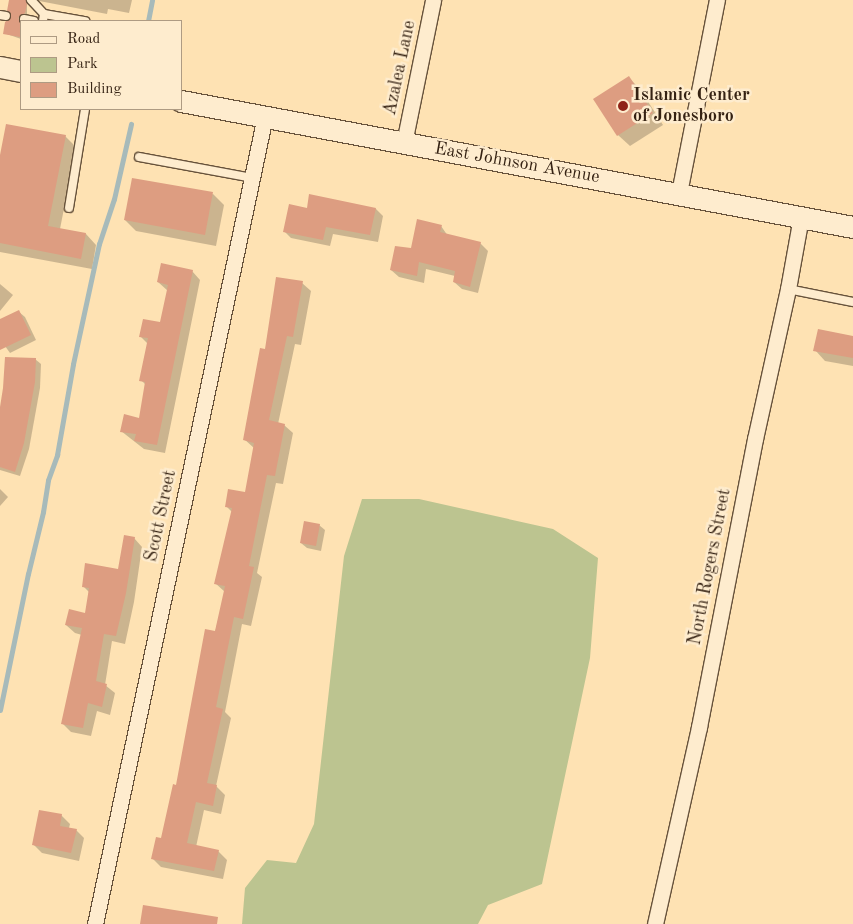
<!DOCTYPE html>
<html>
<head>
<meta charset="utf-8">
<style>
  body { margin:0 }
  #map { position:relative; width:853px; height:924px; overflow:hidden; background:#fee2b3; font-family:"Old Standard TT",serif }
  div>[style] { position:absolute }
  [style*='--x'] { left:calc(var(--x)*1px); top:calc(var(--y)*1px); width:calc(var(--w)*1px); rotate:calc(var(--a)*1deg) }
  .green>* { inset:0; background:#bcc490 }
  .shadow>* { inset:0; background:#0003 }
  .stream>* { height:5px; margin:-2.5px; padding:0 2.5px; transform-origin:2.5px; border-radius:2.5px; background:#a7baba }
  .building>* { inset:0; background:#dd9d81 }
  .roads { filter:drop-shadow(1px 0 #67523b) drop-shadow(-1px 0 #67523b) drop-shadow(0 1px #67523b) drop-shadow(0 -1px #67523b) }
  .lane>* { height:8px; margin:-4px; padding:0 4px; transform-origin:4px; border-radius:4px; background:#feecce }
  .street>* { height:15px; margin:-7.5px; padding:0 7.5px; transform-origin:7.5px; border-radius:7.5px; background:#feecce }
  .secondary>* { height:21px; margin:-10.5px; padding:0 10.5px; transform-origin:10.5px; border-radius:10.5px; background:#feecce }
  .dots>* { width:14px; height:14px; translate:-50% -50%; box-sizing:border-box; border:2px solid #feecce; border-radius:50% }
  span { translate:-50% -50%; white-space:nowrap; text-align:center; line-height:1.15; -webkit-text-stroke:5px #feecce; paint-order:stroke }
  .street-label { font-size:18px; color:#352213 }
  .poi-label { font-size:18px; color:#352213; font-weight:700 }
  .left { translate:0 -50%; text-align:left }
  .legend { position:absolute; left:20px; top:20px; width:162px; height:90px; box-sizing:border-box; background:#feecce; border:1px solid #ae9b83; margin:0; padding:6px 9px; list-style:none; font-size:15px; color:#352213 }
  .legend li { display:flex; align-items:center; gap:10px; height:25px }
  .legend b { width:25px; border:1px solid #ae9b83 }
</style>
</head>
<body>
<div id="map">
  <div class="green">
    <div style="clip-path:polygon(362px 499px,419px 499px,553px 529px,598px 558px,590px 658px,542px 884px,488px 905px,478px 924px,242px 924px,245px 888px,267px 860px,296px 863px,314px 824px,344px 556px)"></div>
  </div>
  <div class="shadow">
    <div style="clip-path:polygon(10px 0,25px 2px,27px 4px,27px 16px,20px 21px,21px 39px,4px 33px,13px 18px)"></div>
    <div style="clip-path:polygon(34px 0,132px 0,129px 13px,108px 9px,107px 14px)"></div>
    <div style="clip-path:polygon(629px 78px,640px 89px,663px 125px,630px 146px,618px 135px)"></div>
    <div style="clip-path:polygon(65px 136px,76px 147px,60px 229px,86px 234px,96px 245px,92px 269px,0 252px,0 162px)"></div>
    <div style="clip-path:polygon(213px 194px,224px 205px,216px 246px,136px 231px,125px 220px)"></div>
    <div style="clip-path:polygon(310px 196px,376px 209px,383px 216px,378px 242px,333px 234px,330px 246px,291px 238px,284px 231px,308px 210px)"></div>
    <div style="clip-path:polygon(441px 226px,448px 236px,480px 243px,488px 251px,478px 293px,462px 289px,454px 282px,455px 276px,426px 269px,424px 283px,399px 277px,391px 270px)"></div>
    <div style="clip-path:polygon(192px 271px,200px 280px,165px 453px,144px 449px,121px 431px,140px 419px,146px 385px,141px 380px,148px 344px,140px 336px,161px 324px,168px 291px,158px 282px)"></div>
    <div style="clip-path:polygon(302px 283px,311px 291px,301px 345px,295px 344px,278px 424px,284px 425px,293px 433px,283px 484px,276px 483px,257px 573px,262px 577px,251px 626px,242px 624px,225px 712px,231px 718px,216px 786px,225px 795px,221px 814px,204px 810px,196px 847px,218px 851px,227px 860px,223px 879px,161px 867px,153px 859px,162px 839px,177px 786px,225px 592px,215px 583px,232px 512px,226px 506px,246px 494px,254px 448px,244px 439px,266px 350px)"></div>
    <div style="clip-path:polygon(0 284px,13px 295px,0 311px)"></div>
    <div style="clip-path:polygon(19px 312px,25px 317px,36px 340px,10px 353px,0 339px,0 320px)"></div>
    <div style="clip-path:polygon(853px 337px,853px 366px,825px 361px,815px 350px)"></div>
    <div style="clip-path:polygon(35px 359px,41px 364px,40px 388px,29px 449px,20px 476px,0 470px,0 414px)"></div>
    <div style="clip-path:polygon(0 489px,8px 497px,0 506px)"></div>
    <div style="clip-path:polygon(319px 525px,325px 530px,321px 551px,307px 548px,301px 543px)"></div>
    <div style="clip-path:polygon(134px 538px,142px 547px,134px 602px,125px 644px,112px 641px,105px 685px,115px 693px,110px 715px,97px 711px,91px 736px,71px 732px,63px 724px,82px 635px,75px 633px,66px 625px,86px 614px,89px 592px,83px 586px,119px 570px)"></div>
    <div style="clip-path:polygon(61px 815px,70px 824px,69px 828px,76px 830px,84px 838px,79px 861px,42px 853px,33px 844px)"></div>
  </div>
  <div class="stream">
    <div style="--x:148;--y:21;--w:21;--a:-79"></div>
    <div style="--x:0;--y:710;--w:139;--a:-78.4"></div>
    <div style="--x:28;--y:574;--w:64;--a:-76.4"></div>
    <div style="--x:43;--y:512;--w:32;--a:-81"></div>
    <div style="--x:48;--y:480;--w:27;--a:-70"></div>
    <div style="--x:57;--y:455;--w:92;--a:-80"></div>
    <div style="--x:73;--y:364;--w:123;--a:-77.8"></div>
    <div style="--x:99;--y:244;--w:47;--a:-71.6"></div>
    <div style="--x:114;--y:199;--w:77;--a:-77.2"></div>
  </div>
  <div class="building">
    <div style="clip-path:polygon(9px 0,26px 0,27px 4px,25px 13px,18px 18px,21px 24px,20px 37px,3px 34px,5px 22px,11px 17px,7px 11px)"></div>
    <div style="clip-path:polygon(629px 76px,653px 113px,617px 136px,593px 99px)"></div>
    <div style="clip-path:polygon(6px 124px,66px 135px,48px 226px,86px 233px,81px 259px,0 243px,0 155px)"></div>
    <div style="clip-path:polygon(132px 178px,213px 192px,205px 235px,124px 220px)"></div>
    <div style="clip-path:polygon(309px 194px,376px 208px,370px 235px,326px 227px,323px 240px,283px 232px,289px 204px,307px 208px)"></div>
    <div style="clip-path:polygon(417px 219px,442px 225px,440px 232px,481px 242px,470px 287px,453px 282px,455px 271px,419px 262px,417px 276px,390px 270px,395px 246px,411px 248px)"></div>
    <div style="clip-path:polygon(161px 263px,193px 270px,157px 445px,134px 441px,136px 434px,120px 432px,124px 414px,139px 418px,145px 382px,139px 381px,148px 338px,139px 337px,143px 319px,160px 322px,168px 285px,157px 282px)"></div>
    <div style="clip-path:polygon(276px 277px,303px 281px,293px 337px,287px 336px,269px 420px,285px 424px,275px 476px,267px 475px,249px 566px,254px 567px,243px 619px,234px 617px,216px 707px,223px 709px,207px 783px,217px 785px,213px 806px,196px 802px,187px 843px,219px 850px,214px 871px,151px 859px,156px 837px,161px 838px,173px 784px,176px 785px,205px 629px,215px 631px,225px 586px,214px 584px,232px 508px,225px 507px,228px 489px,245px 492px,254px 443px,243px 440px,260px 348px,265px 349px)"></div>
    <div style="clip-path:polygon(19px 310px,31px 335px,0 350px,0 319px)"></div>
    <div style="clip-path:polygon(818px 329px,853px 336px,853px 358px,813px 351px)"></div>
    <div style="clip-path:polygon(5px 357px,36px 358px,35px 382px,24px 443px,15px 472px,0 467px,0 407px,3px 388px)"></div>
    <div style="clip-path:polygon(304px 521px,320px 524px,316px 546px,300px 543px)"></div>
    <div style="clip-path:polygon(124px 535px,135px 537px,126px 593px,116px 636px,104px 634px,96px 681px,107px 684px,102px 707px,88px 703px,83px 728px,61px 724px,82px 628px,65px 625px,69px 609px,85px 613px,89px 588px,82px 587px,85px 563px,118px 569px)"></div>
    <div style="clip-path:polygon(39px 810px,62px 814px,60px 826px,77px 829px,71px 853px,32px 845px)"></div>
    <div style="clip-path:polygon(143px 905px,218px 917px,217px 924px,140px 924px)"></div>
  </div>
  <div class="roads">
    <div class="lane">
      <div style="--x:31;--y:0;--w:19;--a:47"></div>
      <div style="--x:0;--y:15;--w:6;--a:9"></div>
      <div style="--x:24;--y:19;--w:10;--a:11"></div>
      <div style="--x:43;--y:21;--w:7;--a:-82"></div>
      <div style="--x:44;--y:14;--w:42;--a:9.7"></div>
      <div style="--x:139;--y:157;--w:115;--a:10.5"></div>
      <div style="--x:69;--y:208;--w:100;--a:-80.8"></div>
      <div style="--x:788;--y:289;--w:66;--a:11.3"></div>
    </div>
    <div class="street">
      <div style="--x:404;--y:143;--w:146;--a:-78.5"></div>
      <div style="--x:679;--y:193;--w:197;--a:-78.9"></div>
      <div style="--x:95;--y:924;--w:826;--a:-78.12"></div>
      <div style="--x:655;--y:924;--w:202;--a:-77.4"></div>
      <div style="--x:699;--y:727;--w:293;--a:-79"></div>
      <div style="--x:755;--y:439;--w:154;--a:-77.6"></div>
      <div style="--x:788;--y:289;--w:73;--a:-79.8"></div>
    </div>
    <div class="secondary">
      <div style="--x:0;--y:67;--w:21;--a:11"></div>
      <div style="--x:181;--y:101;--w:684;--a:10.62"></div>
    </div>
  </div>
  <div class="dots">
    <div style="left:623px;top:106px;background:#8f2418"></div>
  </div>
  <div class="street-label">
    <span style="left:400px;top:68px;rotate:-78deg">Azalea Lane</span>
    <span style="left:517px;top:163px;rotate:10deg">East Johnson Avenue</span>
    <span style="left:161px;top:516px;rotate:-78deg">Scott Street</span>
    <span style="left:710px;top:567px;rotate:-79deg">North Rogers Street</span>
  </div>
  <div class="poi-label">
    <span class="left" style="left:633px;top:106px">Islamic Center<br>of Jonesboro</span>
  </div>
  <ul class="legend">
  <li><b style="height:6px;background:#feecce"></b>Road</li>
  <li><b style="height:14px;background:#bcc490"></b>Park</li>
  <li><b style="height:14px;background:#dd9d81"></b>Building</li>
  </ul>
</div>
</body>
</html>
